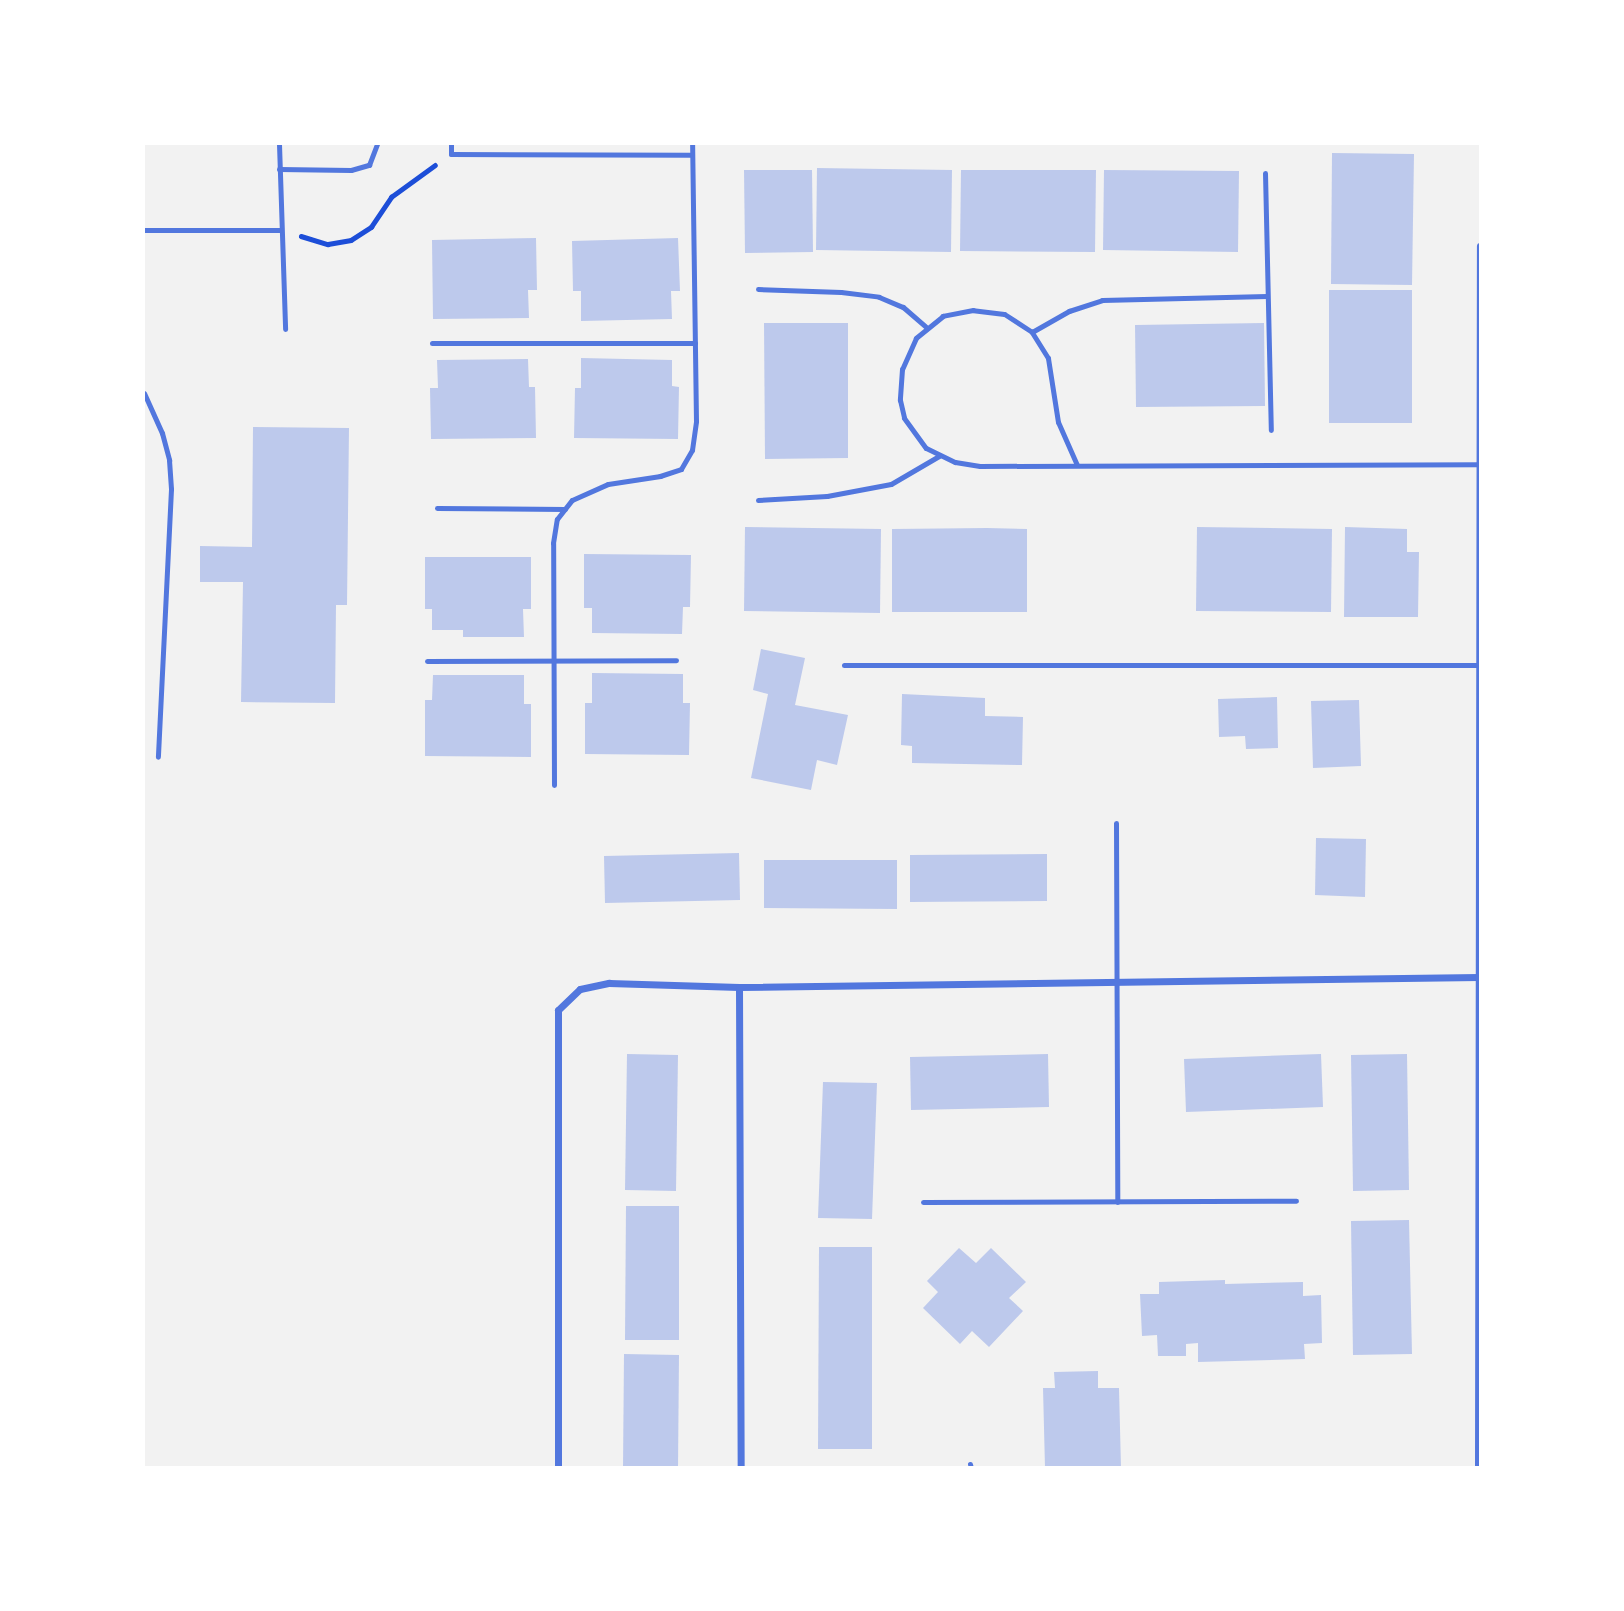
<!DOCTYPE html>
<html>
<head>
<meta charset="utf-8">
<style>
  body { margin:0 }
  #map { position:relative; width:1624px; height:1611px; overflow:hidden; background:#f2f2f2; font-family:"Roboto Condensed",sans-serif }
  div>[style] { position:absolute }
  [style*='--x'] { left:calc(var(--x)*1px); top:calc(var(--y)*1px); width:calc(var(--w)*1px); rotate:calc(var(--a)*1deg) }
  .building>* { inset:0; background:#bdc9ec }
  .path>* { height:4.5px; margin:-2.25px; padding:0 2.25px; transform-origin:2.25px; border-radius:2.25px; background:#1d4ed8 }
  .service>* { height:5px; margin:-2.5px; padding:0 2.5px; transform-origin:2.5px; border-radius:2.5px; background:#5277de }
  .minor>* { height:7px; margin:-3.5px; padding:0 3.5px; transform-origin:3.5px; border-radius:3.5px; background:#5277de }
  span { translate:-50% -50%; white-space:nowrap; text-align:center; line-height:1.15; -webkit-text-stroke:5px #fff; paint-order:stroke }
  .frame { position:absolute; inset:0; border:145px solid #fff; pointer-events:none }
</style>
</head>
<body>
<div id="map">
  <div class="building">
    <div style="clip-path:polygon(1332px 153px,1414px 154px,1412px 285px,1331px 284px)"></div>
    <div style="clip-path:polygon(817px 168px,952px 170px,951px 252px,816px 250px)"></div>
    <div style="clip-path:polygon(744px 170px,812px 170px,813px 252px,745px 253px)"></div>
    <div style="clip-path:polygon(961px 170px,1096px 170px,1095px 252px,960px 251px)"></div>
    <div style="clip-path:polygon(1104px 170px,1239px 171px,1238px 252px,1103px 250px)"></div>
    <div style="clip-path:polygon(536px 238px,537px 290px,528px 290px,529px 318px,433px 319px,432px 240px)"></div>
    <div style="clip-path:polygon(678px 238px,680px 291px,671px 291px,672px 319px,581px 321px,581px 291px,573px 291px,572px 241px)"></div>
    <div style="clip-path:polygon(1329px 290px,1412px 290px,1412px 423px,1329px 423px)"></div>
    <div style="clip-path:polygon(764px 323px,848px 323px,848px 458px,765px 459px)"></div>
    <div style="clip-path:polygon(1264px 323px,1265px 406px,1136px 407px,1135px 325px)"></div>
    <div style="clip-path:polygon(581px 358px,672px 360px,672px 386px,679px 387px,678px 439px,574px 438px,575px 388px,581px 388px)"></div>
    <div style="clip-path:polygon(528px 359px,529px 387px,535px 387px,536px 438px,431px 439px,430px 388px,438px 388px,437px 360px)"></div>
    <div style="clip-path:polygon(253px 427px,349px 428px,347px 605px,336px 605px,335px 703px,241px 702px,243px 582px,200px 582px,200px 546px,252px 547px)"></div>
    <div style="clip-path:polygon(745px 527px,881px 529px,880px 613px,744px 611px)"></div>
    <div style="clip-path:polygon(1197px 527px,1332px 529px,1331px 612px,1196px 611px)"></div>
    <div style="clip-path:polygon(1345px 527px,1407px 529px,1407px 552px,1419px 552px,1418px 617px,1344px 617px)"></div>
    <div style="clip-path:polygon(987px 528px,1027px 529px,1027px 612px,892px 612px,892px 529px)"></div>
    <div style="clip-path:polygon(584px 554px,691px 555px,690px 607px,683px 607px,682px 634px,592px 633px,592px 608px,584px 608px)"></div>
    <div style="clip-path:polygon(425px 557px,531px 557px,531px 609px,523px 609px,524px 637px,463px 637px,463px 630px,432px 630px,432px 609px,425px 609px)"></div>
    <div style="clip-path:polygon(761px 649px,805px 658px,795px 705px,848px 715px,837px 765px,817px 760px,811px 790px,751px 778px,768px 694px,753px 690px)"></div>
    <div style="clip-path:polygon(592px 673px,683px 674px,683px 703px,690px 703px,689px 755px,585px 754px,585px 703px,592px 703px)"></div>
    <div style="clip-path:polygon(433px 675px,524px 675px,524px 704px,531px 704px,531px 757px,425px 756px,425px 700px,432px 700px)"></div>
    <div style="clip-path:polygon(902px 694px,985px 698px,985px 716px,1023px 717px,1022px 765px,912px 763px,912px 746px,901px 745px)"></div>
    <div style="clip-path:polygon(1277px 697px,1278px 748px,1246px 749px,1245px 736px,1219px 737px,1218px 699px)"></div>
    <div style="clip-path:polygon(1359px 700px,1361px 766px,1313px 768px,1311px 701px)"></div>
    <div style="clip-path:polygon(1316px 838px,1366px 839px,1365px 897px,1315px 895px)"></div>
    <div style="clip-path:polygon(739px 853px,740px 900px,605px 903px,604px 856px)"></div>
    <div style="clip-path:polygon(1047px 854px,1047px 901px,910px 902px,910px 855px)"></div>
    <div style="clip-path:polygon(764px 860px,897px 860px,897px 909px,764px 908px)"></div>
    <div style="clip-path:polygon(627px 1054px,678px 1055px,676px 1191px,625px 1190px)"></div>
    <div style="clip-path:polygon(1048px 1054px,1049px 1107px,911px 1110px,910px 1057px)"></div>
    <div style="clip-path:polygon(1321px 1054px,1323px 1107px,1186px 1112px,1184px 1059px)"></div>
    <div style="clip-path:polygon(1407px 1054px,1409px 1190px,1353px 1191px,1351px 1055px)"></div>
    <div style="clip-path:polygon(823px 1082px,877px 1083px,872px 1219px,818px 1218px)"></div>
    <div style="clip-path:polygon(626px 1206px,679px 1206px,679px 1340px,625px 1340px)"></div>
    <div style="clip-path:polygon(1409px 1220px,1412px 1354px,1353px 1355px,1351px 1221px)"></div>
    <div style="clip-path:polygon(819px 1247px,872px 1247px,872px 1449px,818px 1449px)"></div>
    <div style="clip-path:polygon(959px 1248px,976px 1263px,991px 1248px,1026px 1282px,1009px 1298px,1023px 1311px,989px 1347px,972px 1331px,960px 1344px,923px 1308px,938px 1292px,927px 1281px)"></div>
    <div style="clip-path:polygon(1225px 1280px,1225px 1284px,1303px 1282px,1303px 1296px,1321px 1295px,1322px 1343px,1304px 1344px,1305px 1359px,1198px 1362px,1198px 1343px,1186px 1344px,1186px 1356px,1158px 1356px,1157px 1335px,1142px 1336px,1140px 1294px,1159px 1294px,1159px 1282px)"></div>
    <div style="clip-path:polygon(624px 1354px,679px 1355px,678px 1468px,623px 1468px)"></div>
    <div style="clip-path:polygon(1098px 1371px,1098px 1388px,1119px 1388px,1121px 1468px,1045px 1468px,1043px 1388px,1055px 1388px,1054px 1372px)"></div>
  </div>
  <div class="path">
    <div style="--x:301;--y:236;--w:28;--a:17"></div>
    <div style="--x:328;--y:244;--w:23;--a:-10"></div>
    <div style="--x:351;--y:240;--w:24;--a:-33"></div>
    <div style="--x:371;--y:227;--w:36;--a:-56"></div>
    <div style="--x:391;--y:197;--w:54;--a:-36"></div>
  </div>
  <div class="service">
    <div style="--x:279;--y:144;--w:185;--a:88.1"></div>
    <div style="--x:451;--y:144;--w:10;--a:90"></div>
    <div style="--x:451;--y:154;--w:240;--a:0.2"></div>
    <div style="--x:279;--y:169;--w:72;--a:0.8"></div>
    <div style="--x:351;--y:170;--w:19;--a:-16"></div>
    <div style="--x:369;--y:165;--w:22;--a:-69"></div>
    <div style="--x:1265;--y:173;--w:257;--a:88.7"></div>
    <div style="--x:144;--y:230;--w:136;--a:0"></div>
    <div style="--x:758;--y:289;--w:83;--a:2.1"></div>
    <div style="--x:841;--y:292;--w:38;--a:7"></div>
    <div style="--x:879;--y:297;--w:26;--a:23"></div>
    <div style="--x:903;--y:307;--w:30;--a:41"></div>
    <div style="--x:1032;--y:332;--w:43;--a:-29.6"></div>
    <div style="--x:1069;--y:311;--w:35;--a:-18"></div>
    <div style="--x:1102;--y:300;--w:165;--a:-1.4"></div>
    <div style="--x:432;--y:343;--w:263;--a:0"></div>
    <div style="--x:144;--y:393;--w:44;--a:65.8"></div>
    <div style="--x:162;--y:433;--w:28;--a:75"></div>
    <div style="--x:169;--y:460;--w:29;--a:86"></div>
    <div style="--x:171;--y:489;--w:268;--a:92.8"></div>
    <div style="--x:1077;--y:465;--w:47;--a:-113.8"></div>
    <div style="--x:1058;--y:422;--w:65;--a:-98.9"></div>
    <div style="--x:1048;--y:358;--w:31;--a:-122"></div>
    <div style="--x:1032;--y:332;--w:33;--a:-147"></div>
    <div style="--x:1004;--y:314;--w:31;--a:-173"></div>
    <div style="--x:973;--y:310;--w:31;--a:169"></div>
    <div style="--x:943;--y:316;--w:35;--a:141"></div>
    <div style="--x:916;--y:338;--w:34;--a:114"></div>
    <div style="--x:902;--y:369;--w:31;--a:94"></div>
    <div style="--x:900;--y:400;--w:18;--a:77"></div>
    <div style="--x:904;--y:418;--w:37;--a:54"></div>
    <div style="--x:926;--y:448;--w:32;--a:26"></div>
    <div style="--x:955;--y:462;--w:25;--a:9"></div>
    <div style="--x:980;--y:466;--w:499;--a:-0.2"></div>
    <div style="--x:758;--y:500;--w:69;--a:-3.3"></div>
    <div style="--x:827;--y:496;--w:65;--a:-10.6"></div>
    <div style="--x:891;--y:484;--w:56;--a:-30.3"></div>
    <div style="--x:437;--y:508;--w:128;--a:0.4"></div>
    <div style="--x:427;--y:661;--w:249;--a:-0.2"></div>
    <div style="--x:844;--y:665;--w:636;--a:0"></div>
    <div style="--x:554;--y:785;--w:242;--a:-90.2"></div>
    <div style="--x:553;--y:543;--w:24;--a:-81"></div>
    <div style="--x:557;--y:519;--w:24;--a:-52"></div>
    <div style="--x:572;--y:500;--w:39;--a:-24"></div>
    <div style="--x:608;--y:484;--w:53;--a:-8.7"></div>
    <div style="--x:660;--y:476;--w:22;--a:-18"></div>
    <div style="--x:681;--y:469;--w:22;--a:-60"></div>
    <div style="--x:692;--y:450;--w:29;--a:-82"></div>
    <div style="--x:696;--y:421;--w:277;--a:-90.8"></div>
    <div style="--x:1116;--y:823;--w:379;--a:89.8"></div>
    <div style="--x:923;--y:1202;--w:373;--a:-0.2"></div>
    <div style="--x:970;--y:1464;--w:4;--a:76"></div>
  </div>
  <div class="minor">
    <div style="--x:739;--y:987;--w:481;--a:89.8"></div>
    <div style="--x:558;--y:1468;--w:458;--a:-90"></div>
    <div style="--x:558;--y:1010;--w:30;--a:-44"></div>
    <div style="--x:580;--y:989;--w:30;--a:-12"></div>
    <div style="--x:609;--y:983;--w:130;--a:1.8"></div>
    <div style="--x:739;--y:987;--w:740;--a:-0.77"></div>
    <div style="--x:1478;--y:1468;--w:1222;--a:-89.91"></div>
  </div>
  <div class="frame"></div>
</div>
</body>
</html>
